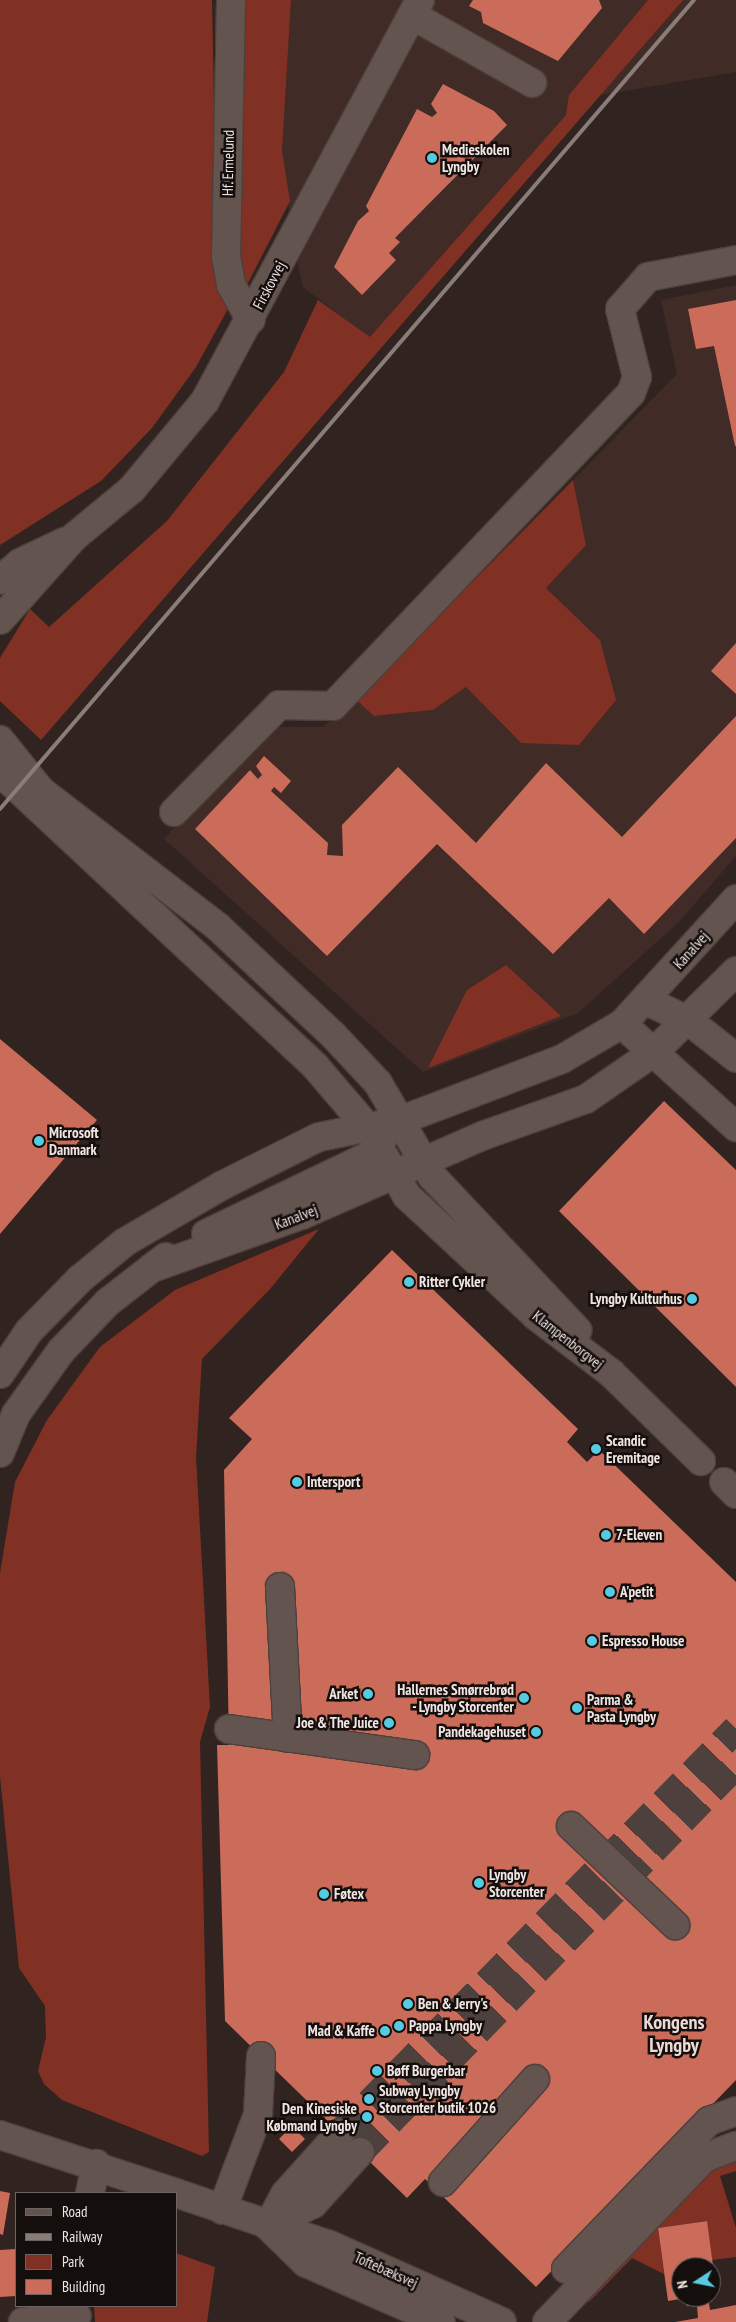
<!DOCTYPE html>
<html>
<head>
<meta charset="utf-8">
<style>
  body { margin:0 }
  #map { position:relative; width:736px; height:2322px; overflow:hidden; background:#31231f; font-family:"PT Sans Narrow",sans-serif }
  div>[style] { position:absolute }
  [style*='--x'] { left:calc(var(--x)*1px); top:calc(var(--y)*1px); width:calc(var(--w)*1px); rotate:calc(var(--a)*1deg) }
  .built>* { inset:0; background:#402b26 }
  .green>* { inset:0; background:#813123 }
  .building>* { inset:0; background:#ca6c59 }
  .minor-tunnel>* { height:28px; margin-top:-14px; transform-origin:0; background:repeating-linear-gradient(90deg,#4e403c 0 28px,transparent 0 42px) }
  .roads { filter:drop-shadow(1px 0 #4c403d) drop-shadow(-1px 0 #4c403d) drop-shadow(0 1px #4c403d) drop-shadow(0 -1px #4c403d) }
  .minor>* { height:28px; margin:-14px; padding:0 14px; transform-origin:14px; border-radius:14px; background:#645450 }
  .rail>* { height:4px; margin:-2px; padding:0 2px; transform-origin:2px; border-radius:2px; background:#897d7a }
  .dots>* { width:14px; height:14px; translate:-50% -50%; box-sizing:border-box; border:2px solid #140e0c; border-radius:50% }
  span { translate:-50% -50%; white-space:nowrap; text-align:center; line-height:1.15; -webkit-text-stroke:5px #140e0c; paint-order:stroke }
  .poi-label { font-size:15px; color:#f0e5e3; font-weight:700 }
  .left { translate:0 -50%; text-align:left }
  .right { translate:-100% -50%; text-align:right }
  .street-label { font-size:15px; color:#f0e5e3 }
  .district-label { font-size:20px; color:#edd9d5; font-weight:700 }
  .legend { position:absolute; left:15px; top:2192px; width:162px; height:115px; box-sizing:border-box; background:#140e0c; border:1px solid #6c6462; margin:0; padding:6px 9px; list-style:none; font-size:15px; color:#f0e5e3 }
  .legend li { display:flex; align-items:center; gap:10px; height:25px }
  .legend b { width:25px; border:1px solid #6c6462 }
  .north { position:absolute; left:671px; top:2257px; width:50px; height:50px; box-sizing:border-box; background:#140e0c; border:1px solid #6c6462; border-radius:50%; rotate:259deg; font-size:14px; font-weight:700; line-height:20px; text-align:center; color:#f0e5e3 }
  .north::after { content:''; display:block; margin:auto; width:18px; height:22px; background:#55cae0; clip-path:polygon(50% 0,100% 100%,50% 72%,0 100%) }
</style>
</head>
<body>
<div id="map">
  <div class="built">
    <div style="clip-path:polygon(291px 0,736px 0,736px 72px,590px 97px,566px 115px,370px 338px,303px 287px,293px 242px,282px 151px)"></div>
    <div style="clip-path:polygon(736px 285px,736px 856px,680px 921px,578px 1013px,423px 1072px,164px 839px,264px 727px,323px 727px,356px 700px,374px 716px,433px 710px,466px 687px,521px 743px,600px 640px,546px 588px,586px 545px,573px 480px,677px 374px,661px 300px)"></div>
  </div>
  <div class="green">
    <div style="clip-path:polygon(0 0,212px 0,217px 262px,229px 307px,196px 367px,152px 428px,101px 481px,0 545px)"></div>
    <div style="clip-path:polygon(241px 0,291px 0,282px 151px,290px 201px,247px 285px,241px 284px,236px 226px)"></div>
    <div style="clip-path:polygon(648px 0,683px 0,41px 740px,0 701px,0 658px,30px 609px,49px 627px,167px 521px,284px 372px,318px 300px,370px 337px,566px 115px,569px 95px)"></div>
    <div style="clip-path:polygon(573px 480px,586px 545px,546px 588px,600px 640px,616px 700px,579px 745px,521px 743px,466px 687px,433px 710px,374px 716px,356px 700px)"></div>
    <div style="clip-path:polygon(506px 965px,561px 1016px,428px 1068px,467px 990px)"></div>
    <div style="clip-path:polygon(319px 1229px,270px 1289px,202px 1359px,196px 1457px,210px 1707px,200px 1742px,209px 2152px,202px 2156px,62px 2100px,44px 2084px,38px 2071px,46px 2037px,45px 2006px,19px 1968px,0 1776px,0 1573px,15px 1482px,47px 1420px,100px 1347px,175px 1290px)"></div>
    <div style="clip-path:polygon(736px 2157px,736px 2171px,720px 2176px,736px 2228px,736px 2257px,712px 2260px,706px 2221px,658px 2228px,664px 2274px,632px 2258px,589px 2302px,582px 2297px,710px 2166px)"></div>
    <div style="clip-path:polygon(176px 2253px,215px 2267px,207px 2322px,95px 2322px,94px 2306px,176px 2306px)"></div>
  </div>
  <div class="building">
    <div style="clip-path:polygon(473px 0,599px 0,602px 8px,558px 61px,483px 23px,481px 12px,469px 6px)"></div>
    <div style="clip-path:polygon(443px 84px,494px 111px,507px 125px,395px 238px,400px 242px,389px 253px,396px 260px,362px 295px,334px 267px,358px 221px,369px 211px,366px 206px,417px 109px,432px 117px,437px 113px,431px 104px)"></div>
    <div style="clip-path:polygon(736px 300px,736px 446px,735px 446px,714px 346px,696px 349px,688px 309px)"></div>
    <div style="clip-path:polygon(736px 643px,736px 694px,711px 671px)"></div>
    <div style="clip-path:polygon(736px 716px,736px 838px,644px 934px,609px 898px,553px 954px,437px 844px,327px 956px,195px 829px,250px 770px,258px 779px,262px 775px,256px 766px,264px 756px,291px 781px,281px 793px,274px 787px,271px 791px,328px 843px,327px 855px,343px 856px,342px 825px,398px 767px,476px 843px,546px 763px,622px 837px)"></div>
    <div style="clip-path:polygon(0 1039px,97px 1120px,0 1234px)"></div>
    <div style="clip-path:polygon(664px 1101px,736px 1170px,736px 1387px,559px 1211px)"></div>
    <div style="clip-path:polygon(392px 1250px,578px 1429px,567px 1442px,587px 1462px,599px 1450px,736px 1582px,736px 2080px,536px 2287px,425px 2179px,407px 2198px,225px 2021px,217px 1745px,229px 1745px,224px 1470px,252px 1439px,229px 1418px)"></div>
    <div style="clip-path:polygon(292px 2126px,305px 2139px,292px 2152px,279px 2139px)"></div>
    <div style="clip-path:polygon(0 2191px,10px 2193px,3px 2235px,0 2234px)"></div>
    <div style="clip-path:polygon(707px 2221px,717px 2295px,711px 2296px,711px 2267px,681px 2267px,681px 2297px,708px 2297px,710px 2310px,736px 2305px,736px 2322px,675px 2322px,698px 2318px,697px 2305px,687px 2306px,686px 2298px,668px 2301px,658px 2228px)"></div>
    <div style="clip-path:polygon(16px 2249px,16px 2296px,0 2297px,0 2250px)"></div>
  </div>
  <div class="minor-tunnel">
    <div style="--x:340;--y:2133;--w:566;--a:-45.57"></div>
    <div style="--x:360;--y:2152;--w:540;--a:-45.83"></div>
  </div>
  <div class="roads">
    <div class="minor">
      <div style="--x:231;--y:0;--w:256;--a:91.1"></div>
      <div style="--x:226;--y:256;--w:29;--a:80"></div>
      <div style="--x:231;--y:285;--w:40;--a:60.3"></div>
      <div style="--x:412;--y:15;--w:138;--a:29.5"></div>
      <div style="--x:0;--y:580;--w:26;--a:-40"></div>
      <div style="--x:20;--y:563;--w:49;--a:-25.5"></div>
      <div style="--x:0;--y:620;--w:111;--a:-48.3"></div>
      <div style="--x:74;--y:537;--w:75;--a:-39.6"></div>
      <div style="--x:132;--y:489;--w:114;--a:-50.3"></div>
      <div style="--x:205;--y:401;--w:455;--a:-61.8"></div>
      <div style="--x:0;--y:740;--w:65;--a:51.2"></div>
      <div style="--x:41;--y:791;--w:223;--a:37.5"></div>
      <div style="--x:218;--y:927;--w:159;--a:43.2"></div>
      <div style="--x:334;--y:1036;--w:64;--a:46.9"></div>
      <div style="--x:378;--y:1083;--w:108;--a:59.9"></div>
      <div style="--x:432;--y:1176;--w:212;--a:46.7"></div>
      <div style="--x:0;--y:772;--w:431;--a:43"></div>
      <div style="--x:315;--y:1066;--w:82;--a:49.5"></div>
      <div style="--x:368;--y:1128;--w:78;--a:60.2"></div>
      <div style="--x:407;--y:1196;--w:176;--a:42.9"></div>
      <div style="--x:536;--y:1316;--w:94;--a:37.2"></div>
      <div style="--x:611;--y:1373;--w:126;--a:44.4"></div>
      <div style="--x:174;--y:812;--w:150;--a:-45.5"></div>
      <div style="--x:279;--y:705;--w:54;--a:1.1"></div>
      <div style="--x:333;--y:706;--w:432;--a:-46.4"></div>
      <div style="--x:631;--y:393;--w:17;--a:-69"></div>
      <div style="--x:637;--y:377;--w:70;--a:-104"></div>
      <div style="--x:620;--y:309;--w:43;--a:-48.8"></div>
      <div style="--x:648;--y:277;--w:90;--a:-10.9"></div>
      <div style="--x:645;--y:1000;--w:49;--a:25.5"></div>
      <div style="--x:689;--y:1021;--w:60;--a:38.2"></div>
      <div style="--x:622;--y:1024;--w:154;--a:42.1"></div>
      <div style="--x:206;--y:1234;--w:183;--a:-25.6"></div>
      <div style="--x:371;--y:1155;--w:28;--a:-55"></div>
      <div style="--x:152;--y:1268;--w:159;--a:-19.5"></div>
      <div style="--x:302;--y:1215;--w:197;--a:-23.7"></div>
      <div style="--x:482;--y:1136;--w:110;--a:-19.6"></div>
      <div style="--x:586;--y:1099;--w:83;--a:-34.7"></div>
      <div style="--x:654;--y:1052;--w:115;--a:-44.6"></div>
      <div style="--x:0;--y:1374;--w:52;--a:-56"></div>
      <div style="--x:29;--y:1331;--w:73;--a:-45.6"></div>
      <div style="--x:80;--y:1279;--w:58;--a:-39.4"></div>
      <div style="--x:125;--y:1242;--w:113;--a:-30.2"></div>
      <div style="--x:223;--y:1185;--w:107;--a:-26.6"></div>
      <div style="--x:319;--y:1137;--w:82;--a:-11.3"></div>
      <div style="--x:399;--y:1121;--w:174;--a:-20.8"></div>
      <div style="--x:562;--y:1059;--w:69;--a:-30.3"></div>
      <div style="--x:622;--y:1024;--w:169;--a:-47.6"></div>
      <div style="--x:0;--y:1453;--w:42;--a:-67.7"></div>
      <div style="--x:16;--y:1414;--w:77;--a:-54.5"></div>
      <div style="--x:61;--y:1351;--w:68;--a:-46.2"></div>
      <div style="--x:108;--y:1302;--w:73;--a:-37.8"></div>
      <div style="--x:724;--y:1482;--w:17;--a:45"></div>
      <div style="--x:280;--y:1587;--w:151;--a:87"></div>
      <div style="--x:229;--y:1729;--w:188;--a:8"></div>
      <div style="--x:571;--y:1826;--w:144;--a:43.6"></div>
      <div style="--x:0;--y:2135;--w:185;--a:18.2"></div>
      <div style="--x:443;--y:2182;--w:138;--a:-48.2"></div>
      <div style="--x:90;--y:2193;--w:30;--a:-78"></div>
      <div style="--x:176;--y:2193;--w:163;--a:18.7"></div>
      <div style="--x:330;--y:2245;--w:188;--a:24.1"></div>
      <div style="--x:222;--y:2210;--w:103;--a:-69.4"></div>
      <div style="--x:258;--y:2114;--w:58;--a:-87"></div>
      <div style="--x:268;--y:2226;--w:50;--a:-26.1"></div>
      <div style="--x:313;--y:2204;--w:70;--a:-47.9"></div>
      <div style="--x:268;--y:2226;--w:36;--a:-62"></div>
      <div style="--x:285;--y:2194;--w:82;--a:-48"></div>
      <div style="--x:271;--y:2229;--w:49;--a:44.2"></div>
      <div style="--x:306;--y:2263;--w:147;--a:23.6"></div>
      <div style="--x:566;--y:2269;--w:206;--a:-46"></div>
      <div style="--x:709;--y:2121;--w:29;--a:-20"></div>
      <div style="--x:23;--y:2322;--w:54;--a:-6.3"></div>
      <div style="--x:547;--y:2322;--w:227;--a:-46.2"></div>
      <div style="--x:704;--y:2158;--w:34;--a:-21"></div>
    </div>
  </div>
  <div class="rail">
    <div style="--x:0;--y:809;--w:1066;--a:-49.38"></div>
  </div>
  <div class="dots">
    <div style="left:432px;top:158px;background:#55cae0"></div>
    <div style="left:39px;top:1141px;background:#55cae0"></div>
    <div style="left:409px;top:1282px;background:#55cae0"></div>
    <div style="left:692px;top:1299px;background:#55cae0"></div>
    <div style="left:596px;top:1449px;background:#55cae0"></div>
    <div style="left:297px;top:1482px;background:#55cae0"></div>
    <div style="left:606px;top:1535px;background:#55cae0"></div>
    <div style="left:610px;top:1592px;background:#55cae0"></div>
    <div style="left:592px;top:1641px;background:#55cae0"></div>
    <div style="left:368px;top:1694px;background:#55cae0"></div>
    <div style="left:524px;top:1698px;background:#55cae0"></div>
    <div style="left:577px;top:1708px;background:#55cae0"></div>
    <div style="left:389px;top:1723px;background:#55cae0"></div>
    <div style="left:536px;top:1732px;background:#55cae0"></div>
    <div style="left:479px;top:1883px;background:#55cae0"></div>
    <div style="left:324px;top:1894px;background:#55cae0"></div>
    <div style="left:408px;top:2004px;background:#55cae0"></div>
    <div style="left:399px;top:2026px;background:#55cae0"></div>
    <div style="left:385px;top:2031px;background:#55cae0"></div>
    <div style="left:377px;top:2071px;background:#55cae0"></div>
    <div style="left:369px;top:2099px;background:#55cae0"></div>
    <div style="left:367px;top:2117px;background:#55cae0"></div>
  </div>
  <div class="poi-label">
    <span class="left" style="left:442px;top:158px">Medieskolen<br>Lyngby</span>
    <span class="left" style="left:49px;top:1141px">Microsoft<br>Danmark</span>
    <span class="left" style="left:419px;top:1282px">Ritter Cykler</span>
    <span class="right" style="left:682px;top:1299px">Lyngby Kulturhus</span>
    <span class="left" style="left:606px;top:1449px">Scandic<br>Eremitage</span>
    <span class="left" style="left:307px;top:1482px">Intersport</span>
    <span class="left" style="left:616px;top:1535px">7-Eleven</span>
    <span class="left" style="left:620px;top:1592px">A'petit</span>
    <span class="left" style="left:602px;top:1641px">Espresso House</span>
    <span class="right" style="left:514px;top:1698px">Hallernes Smørrebrød<br>- Lyngby Storcenter</span>
    <span class="right" style="left:358px;top:1694px">Arket</span>
    <span class="left" style="left:587px;top:1708px">Parma &amp;<br>Pasta Lyngby</span>
    <span class="right" style="left:379px;top:1723px">Joe &amp; The Juice</span>
    <span class="right" style="left:526px;top:1732px">Pandekagehuset</span>
    <span class="left" style="left:489px;top:1883px">Lyngby<br>Storcenter</span>
    <span class="left" style="left:334px;top:1894px">Føtex</span>
    <span class="left" style="left:418px;top:2004px">Ben &amp; Jerry's</span>
    <span class="left" style="left:409px;top:2026px">Pappa Lyngby</span>
    <span class="right" style="left:375px;top:2031px">Mad &amp; Kaffe</span>
    <span class="left" style="left:387px;top:2071px">Bøff Burgerbar</span>
    <span class="left" style="left:379px;top:2099px">Subway Lyngby<br>Storcenter butik 1026</span>
    <span class="right" style="left:357px;top:2117px">Den Kinesiske<br>Købmand Lyngby</span>
  </div>
  <div class="street-label">
    <span style="left:228px;top:163px;rotate:-89deg">Hf. Ermelund</span>
    <span style="left:269px;top:285px;rotate:-62deg">Firskovvej</span>
    <span style="left:691px;top:950px;rotate:-48deg">Kanalvej</span>
    <span style="left:296px;top:1217px;rotate:-21deg">Kanalvej</span>
    <span style="left:568px;top:1340px;rotate:38deg">Klampenborgvej</span>
    <span style="left:386px;top:2270px;rotate:24deg">Toftebæksvej</span>
  </div>
  <div class="district-label">
    <span style="left:674px;top:2034px">Kongens<br>Lyngby</span>
  </div>
  <ul class="legend">
  <li><b style="height:6px;background:#645450"></b>Road</li>
  <li><b style="height:6px;background:#897d7a"></b>Railway</li>
  <li><b style="height:14px;background:#813123"></b>Park</li>
  <li><b style="height:14px;background:#ca6c59"></b>Building</li>
  </ul>
  <div class="north">N</div>
</div>
</body>
</html>
